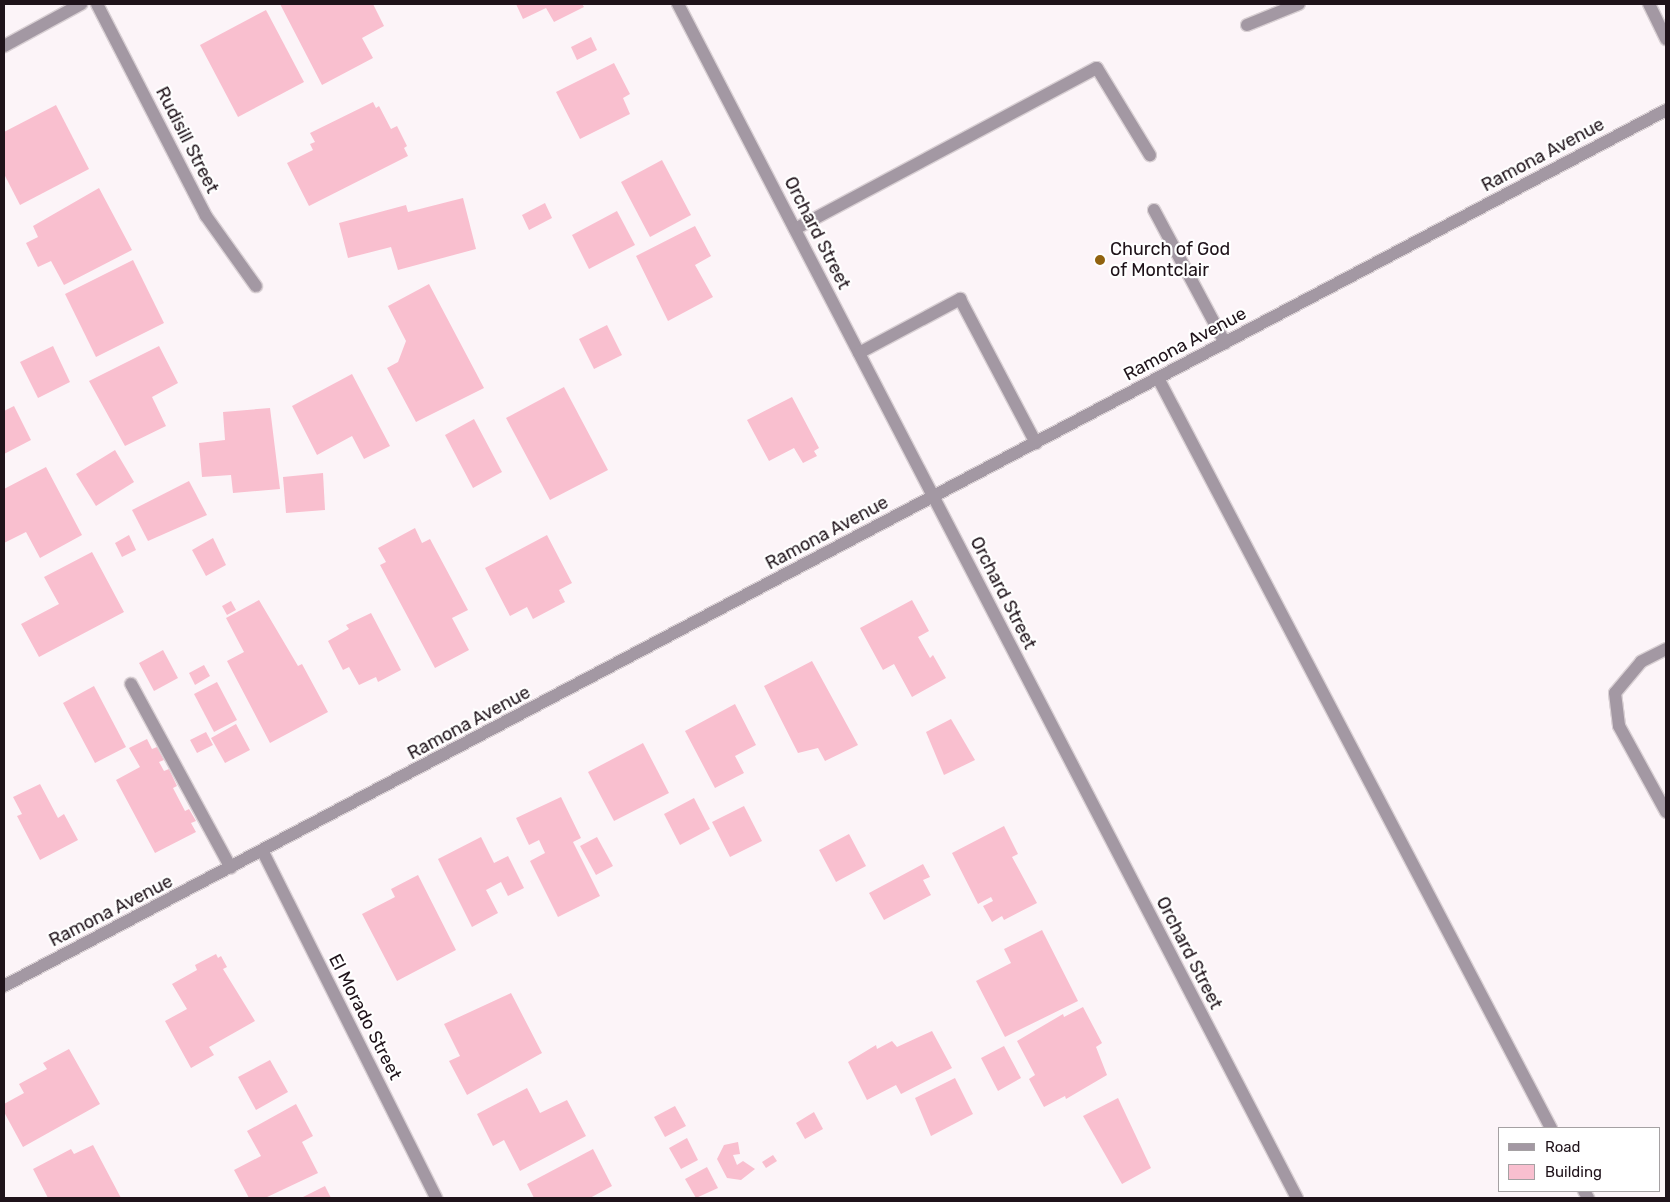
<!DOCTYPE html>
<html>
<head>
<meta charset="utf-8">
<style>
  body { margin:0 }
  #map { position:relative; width:1670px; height:1202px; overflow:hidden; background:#fcf4f8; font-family:Rubik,sans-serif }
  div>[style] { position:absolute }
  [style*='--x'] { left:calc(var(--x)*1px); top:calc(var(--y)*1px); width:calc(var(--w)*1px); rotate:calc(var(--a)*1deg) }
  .building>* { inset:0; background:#f9bfcf }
  .roads { filter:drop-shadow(1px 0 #d9d0d4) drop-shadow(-1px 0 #d9d0d4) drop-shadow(0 1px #d9d0d4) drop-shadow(0 -1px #d9d0d4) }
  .minor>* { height:12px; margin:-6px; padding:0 6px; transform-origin:6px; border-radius:6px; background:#a398a3 }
  .dots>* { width:14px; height:14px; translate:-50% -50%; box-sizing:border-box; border:2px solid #fff; border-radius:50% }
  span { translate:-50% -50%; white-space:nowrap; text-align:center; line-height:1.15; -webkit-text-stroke:4.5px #fff; paint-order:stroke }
  .street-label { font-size:18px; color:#1f131a }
  .poi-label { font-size:18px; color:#1f131a }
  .left { translate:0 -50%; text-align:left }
  .frame { position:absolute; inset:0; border:5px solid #1f131a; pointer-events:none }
  .legend { position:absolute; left:1498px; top:1127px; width:162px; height:65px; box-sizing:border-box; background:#fff; border:1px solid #a5a1a3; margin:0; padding:6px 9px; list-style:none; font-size:15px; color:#1f131a }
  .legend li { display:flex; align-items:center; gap:10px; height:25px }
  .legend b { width:25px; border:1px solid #a5a1a3 }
</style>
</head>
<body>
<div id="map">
  <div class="building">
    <div style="clip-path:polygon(280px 4px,373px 4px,384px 26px,362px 38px,373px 58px,322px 85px)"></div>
    <div style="clip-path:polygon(516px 4px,582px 4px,584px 7px,554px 22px,546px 8px,523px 19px)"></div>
    <div style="clip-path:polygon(266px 10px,304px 82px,238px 117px,200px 45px)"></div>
    <div style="clip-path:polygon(591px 37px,597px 50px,577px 60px,571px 47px)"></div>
    <div style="clip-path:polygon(614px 63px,630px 94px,623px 98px,630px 114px,580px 139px,556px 92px)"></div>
    <div style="clip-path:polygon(373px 102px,376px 108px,379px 106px,391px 129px,397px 126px,407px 146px,404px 148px,408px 156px,309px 206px,287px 163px,313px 150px,310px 144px,315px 142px,310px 133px)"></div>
    <div style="clip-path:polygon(56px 105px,89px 169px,20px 205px,4px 174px,4px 132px)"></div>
    <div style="clip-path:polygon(662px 160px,691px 215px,650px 237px,621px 182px)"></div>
    <div style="clip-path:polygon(99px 188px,132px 250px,64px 285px,51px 261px,38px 267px,26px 243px,38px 237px,33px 226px)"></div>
    <div style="clip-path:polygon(463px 198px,476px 249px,398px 270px,391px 247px,348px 258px,339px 223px,406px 205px,408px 212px)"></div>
    <div style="clip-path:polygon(545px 203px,552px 218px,529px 230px,522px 215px)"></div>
    <div style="clip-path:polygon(617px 211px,635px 245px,589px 269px,572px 235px)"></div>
    <div style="clip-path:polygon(695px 226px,711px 256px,695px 265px,713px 297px,668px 321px,636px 256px)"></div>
    <div style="clip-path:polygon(133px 260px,164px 323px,96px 357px,65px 294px)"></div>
    <div style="clip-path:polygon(429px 284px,484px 388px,416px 422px,387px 368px,398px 362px,406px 341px,388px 306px)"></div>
    <div style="clip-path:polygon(607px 325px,622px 355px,594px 369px,579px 339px)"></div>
    <div style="clip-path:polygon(53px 346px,70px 382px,38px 398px,20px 362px)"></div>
    <div style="clip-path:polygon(159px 346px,178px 383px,152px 397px,166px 426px,125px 446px,89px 381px)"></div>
    <div style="clip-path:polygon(352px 374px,390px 446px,364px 459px,352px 436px,317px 455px,292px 406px)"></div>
    <div style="clip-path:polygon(564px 387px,608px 470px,550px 500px,506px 418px)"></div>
    <div style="clip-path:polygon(792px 397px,819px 448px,814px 451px,817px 456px,803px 463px,794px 448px,769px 461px,747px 420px)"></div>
    <div style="clip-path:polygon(14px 406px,31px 440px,4px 454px,4px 411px)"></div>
    <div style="clip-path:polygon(270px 408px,280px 489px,233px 493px,231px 475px,202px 477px,199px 443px,225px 440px,223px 412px)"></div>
    <div style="clip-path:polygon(474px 419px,502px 472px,473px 488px,445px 435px)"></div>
    <div style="clip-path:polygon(115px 450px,134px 482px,96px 506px,76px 474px)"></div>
    <div style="clip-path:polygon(46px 467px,82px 535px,40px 558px,26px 532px,4px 543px,4px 489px)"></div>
    <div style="clip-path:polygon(323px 473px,325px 510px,286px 513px,283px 477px)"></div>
    <div style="clip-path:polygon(189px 481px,207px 515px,148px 541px,132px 510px)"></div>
    <div style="clip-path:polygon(415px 528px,422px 543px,430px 539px,468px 610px,452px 618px,469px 650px,435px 668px,380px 565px,386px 562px,378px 548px)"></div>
    <div style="clip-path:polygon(129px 535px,136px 550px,122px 557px,115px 543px)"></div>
    <div style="clip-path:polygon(547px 535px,572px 583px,559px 590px,565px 602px,533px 619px,527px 607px,510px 616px,485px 568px)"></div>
    <div style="clip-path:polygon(213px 538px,226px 565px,206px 576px,192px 550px)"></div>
    <div style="clip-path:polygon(92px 552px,124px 612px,39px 657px,21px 624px,59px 604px,44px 577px)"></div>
    <div style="clip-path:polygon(259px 600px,298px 666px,302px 664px,328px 712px,270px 743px,227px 661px,244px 652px,226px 618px)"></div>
    <div style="clip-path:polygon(912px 600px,929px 631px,918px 637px,930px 658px,933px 655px,946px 678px,912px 697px,894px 664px,883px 670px,860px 628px)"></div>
    <div style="clip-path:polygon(231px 601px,236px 610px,227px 615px,222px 606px)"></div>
    <div style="clip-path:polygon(371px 613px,401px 670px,378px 682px,376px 677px,359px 685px,349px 667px,343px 670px,328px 641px,349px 629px,346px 625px)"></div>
    <div style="clip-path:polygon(163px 650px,178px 678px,154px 691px,139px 663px)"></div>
    <div style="clip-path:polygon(812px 661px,858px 745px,825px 761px,818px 748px,798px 753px,764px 686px)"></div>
    <div style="clip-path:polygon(204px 665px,210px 676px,195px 685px,189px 673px)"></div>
    <div style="clip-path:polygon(217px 682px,237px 720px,214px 732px,194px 694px)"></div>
    <div style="clip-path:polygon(94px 686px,126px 747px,95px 763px,63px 703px)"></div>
    <div style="clip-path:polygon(735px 704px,756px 745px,735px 756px,744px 773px,715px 788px,685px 731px)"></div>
    <div style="clip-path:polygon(951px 719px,975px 760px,944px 775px,926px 732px)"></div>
    <div style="clip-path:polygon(236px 724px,250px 750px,225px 763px,211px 738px)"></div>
    <div style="clip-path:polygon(206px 732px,213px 745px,197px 753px,190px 740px)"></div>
    <div style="clip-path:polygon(147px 739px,152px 749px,157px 747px,164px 760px,159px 762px,164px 771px,169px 769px,177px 786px,173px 788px,185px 811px,189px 809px,196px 821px,191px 823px,196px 832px,155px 853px,116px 780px,140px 767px,129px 748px)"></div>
    <div style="clip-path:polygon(643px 743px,669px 793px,614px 821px,588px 772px)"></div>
    <div style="clip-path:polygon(40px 784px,58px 818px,64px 814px,78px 840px,40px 860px,17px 816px,22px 814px,13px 797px)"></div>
    <div style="clip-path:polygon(561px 797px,581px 838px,573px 842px,600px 896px,558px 917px,530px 861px,545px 853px,539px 840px,529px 845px,516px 818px)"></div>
    <div style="clip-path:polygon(694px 798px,710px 829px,680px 845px,664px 814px)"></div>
    <div style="clip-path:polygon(744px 806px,762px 841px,730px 857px,712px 822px)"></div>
    <div style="clip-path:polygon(1004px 826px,1018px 854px,1012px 857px,1037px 903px,1004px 920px,1002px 916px,992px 922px,983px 906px,993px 901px,991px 897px,978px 904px,952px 853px)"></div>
    <div style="clip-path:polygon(849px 834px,866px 866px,836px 882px,819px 850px)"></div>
    <div style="clip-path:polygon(481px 837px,494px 863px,508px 856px,524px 888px,508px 896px,501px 882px,486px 890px,498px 913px,472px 927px,438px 859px)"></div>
    <div style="clip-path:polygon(597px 837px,613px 866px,596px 875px,580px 846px)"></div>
    <div style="clip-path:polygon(923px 864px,930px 877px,923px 880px,931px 895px,884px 920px,869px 893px)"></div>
    <div style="clip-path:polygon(418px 875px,456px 950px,397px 981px,362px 914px,395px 897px,391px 889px)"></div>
    <div style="clip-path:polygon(1042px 930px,1078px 1001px,1005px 1037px,976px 981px,1011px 963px,1004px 949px)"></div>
    <div style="clip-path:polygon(216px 954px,218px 958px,221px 956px,227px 967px,223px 969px,255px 1021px,209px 1047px,214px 1055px,191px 1068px,165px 1021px,187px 1009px,172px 984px,197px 970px,195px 965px)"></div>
    <div style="clip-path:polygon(511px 993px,542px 1053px,467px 1095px,449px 1061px,460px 1056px,444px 1024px)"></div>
    <div style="clip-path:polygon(1083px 1007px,1102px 1043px,1096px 1047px,1107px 1075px,1066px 1099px,1065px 1096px,1044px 1107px,1029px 1079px,1035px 1075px,1017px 1041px,1063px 1014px,1064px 1017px)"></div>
    <div style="clip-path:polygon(932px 1031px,952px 1068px,901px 1094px,896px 1085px,867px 1100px,848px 1062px,876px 1045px,877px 1049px,892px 1041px,897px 1047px)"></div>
    <div style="clip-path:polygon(1004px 1046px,1021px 1078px,998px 1091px,981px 1058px)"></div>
    <div style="clip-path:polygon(69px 1049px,100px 1104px,23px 1147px,4px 1112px,4px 1104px,24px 1093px,19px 1084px,47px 1069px,43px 1063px)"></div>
    <div style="clip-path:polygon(270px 1060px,288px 1092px,256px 1110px,238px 1077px)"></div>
    <div style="clip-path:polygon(955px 1078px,973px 1114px,931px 1136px,915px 1098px)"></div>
    <div style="clip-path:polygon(527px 1088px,540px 1113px,567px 1100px,586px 1136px,520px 1171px,504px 1140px,493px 1146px,477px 1114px)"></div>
    <div style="clip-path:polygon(1118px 1098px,1151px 1168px,1122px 1184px,1083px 1116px)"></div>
    <div style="clip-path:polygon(296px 1104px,313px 1136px,302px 1142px,318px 1173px,265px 1198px,249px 1198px,234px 1170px,261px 1156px,247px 1131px)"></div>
    <div style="clip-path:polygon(675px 1106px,686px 1126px,665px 1137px,654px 1117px)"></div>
    <div style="clip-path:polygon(814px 1112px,823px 1129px,805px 1139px,796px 1123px)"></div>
    <div style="clip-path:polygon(687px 1138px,698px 1160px,681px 1169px,669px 1148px)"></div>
    <div style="clip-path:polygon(738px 1142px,740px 1154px,733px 1155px,737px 1165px,743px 1161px,755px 1169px,741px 1180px,727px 1178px,717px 1159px,724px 1145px)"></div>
    <div style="clip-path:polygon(93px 1145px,121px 1198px,48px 1198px,33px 1169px,71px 1149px,74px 1154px)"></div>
    <div style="clip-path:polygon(593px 1149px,612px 1186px,590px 1198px,534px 1198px,527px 1184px)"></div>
    <div style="clip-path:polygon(773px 1155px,777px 1161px,766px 1168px,762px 1162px)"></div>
    <div style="clip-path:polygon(707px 1167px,718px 1188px,696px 1198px,685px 1179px)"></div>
    <div style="clip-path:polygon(325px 1186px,331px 1198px,301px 1198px)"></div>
  </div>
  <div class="roads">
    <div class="minor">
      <div style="--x:97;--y:4;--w:238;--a:62.8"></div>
      <div style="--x:206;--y:216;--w:86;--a:54.5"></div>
      <div style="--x:678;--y:4;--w:1345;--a:62.6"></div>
      <div style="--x:1649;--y:4;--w:39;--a:64"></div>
      <div style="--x:1247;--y:25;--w:56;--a:-22"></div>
      <div style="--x:4;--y:46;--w:88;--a:-28.6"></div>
      <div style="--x:1154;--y:210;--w:151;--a:61.9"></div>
      <div style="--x:795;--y:229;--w:342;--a:-28.1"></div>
      <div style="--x:1097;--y:68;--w:102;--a:58.7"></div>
      <div style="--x:859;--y:353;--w:115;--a:-28.1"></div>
      <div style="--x:960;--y:299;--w:163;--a:62.2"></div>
      <div style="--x:1158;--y:378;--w:847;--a:62.35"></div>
      <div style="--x:1666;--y:649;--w:28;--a:153"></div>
      <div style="--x:1641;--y:662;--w:40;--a:130"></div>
      <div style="--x:1615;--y:693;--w:33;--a:83"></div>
      <div style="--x:1619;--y:726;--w:98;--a:61.3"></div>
      <div style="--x:131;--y:684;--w:209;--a:61.5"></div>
      <div style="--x:263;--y:852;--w:387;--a:63.4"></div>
      <div style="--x:4;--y:986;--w:1879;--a:-27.79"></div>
      <div style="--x:1584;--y:1191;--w:8;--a:60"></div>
    </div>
  </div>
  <div class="dots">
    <div style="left:1100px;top:260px;background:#91620f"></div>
  </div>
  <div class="street-label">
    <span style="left:187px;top:140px;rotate:63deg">Rudisill Street</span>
    <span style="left:1543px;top:155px;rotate:-28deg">Ramona Avenue</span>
    <span style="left:817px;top:233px;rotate:63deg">Orchard Street</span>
    <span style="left:1185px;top:344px;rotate:-28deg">Ramona Avenue</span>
    <span style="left:827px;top:533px;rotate:-28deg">Ramona Avenue</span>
    <span style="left:1003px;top:593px;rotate:63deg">Orchard Street</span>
    <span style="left:469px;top:723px;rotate:-28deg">Ramona Avenue</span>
    <span style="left:111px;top:911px;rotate:-27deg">Ramona Avenue</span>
    <span style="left:1189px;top:953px;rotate:63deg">Orchard Street</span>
    <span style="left:365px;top:1017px;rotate:63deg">El Morado Street</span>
  </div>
  <div class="poi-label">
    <span class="left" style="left:1110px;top:260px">Church of God<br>of Montclair</span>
  </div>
  <div class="frame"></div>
  <ul class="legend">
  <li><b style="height:6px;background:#a398a3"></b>Road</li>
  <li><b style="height:14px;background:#f9bfcf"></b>Building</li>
  </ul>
</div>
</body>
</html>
